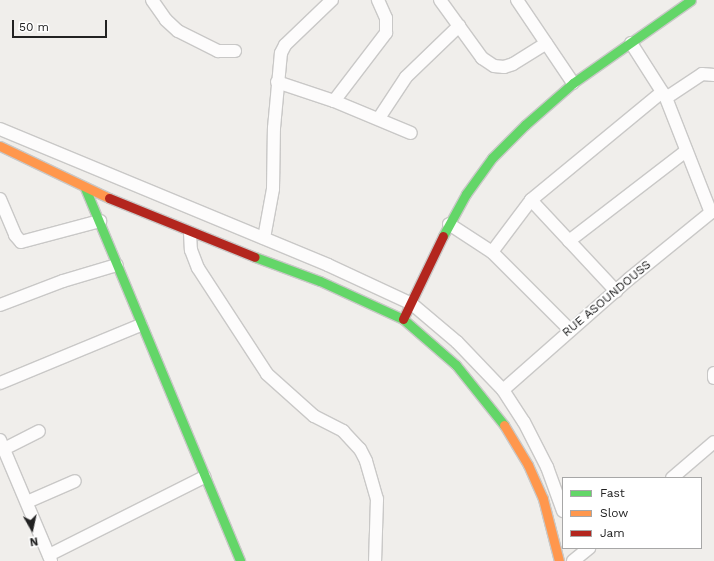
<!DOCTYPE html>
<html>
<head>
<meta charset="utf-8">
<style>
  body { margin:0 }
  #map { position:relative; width:714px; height:561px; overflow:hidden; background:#f0eeeb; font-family:"Work Sans",sans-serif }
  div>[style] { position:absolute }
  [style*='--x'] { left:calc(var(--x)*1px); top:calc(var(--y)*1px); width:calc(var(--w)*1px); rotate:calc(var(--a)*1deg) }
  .roads { filter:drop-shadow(1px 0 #c9c8c7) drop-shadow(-1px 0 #c9c8c7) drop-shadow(0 1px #c9c8c7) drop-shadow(0 -1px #c9c8c7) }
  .street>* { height:12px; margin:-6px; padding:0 6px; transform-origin:6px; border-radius:6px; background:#fdfcfc }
  .fast>* { height:9px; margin:-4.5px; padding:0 4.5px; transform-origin:4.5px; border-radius:4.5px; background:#63d668 }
  .slow>* { height:9px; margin:-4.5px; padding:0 4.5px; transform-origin:4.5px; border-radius:4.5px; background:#ff974d }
  .jam>* { height:9px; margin:-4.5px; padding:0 4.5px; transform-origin:4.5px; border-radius:4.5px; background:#b3261e }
  span { translate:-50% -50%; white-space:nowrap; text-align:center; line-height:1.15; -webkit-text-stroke:3.5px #fff; paint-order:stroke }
  .street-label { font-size:12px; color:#222 }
  .legend { position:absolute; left:562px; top:477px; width:140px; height:72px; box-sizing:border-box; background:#fff; border:1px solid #a7a7a7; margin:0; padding:5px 7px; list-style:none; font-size:12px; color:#222 }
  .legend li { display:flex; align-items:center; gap:8px; height:20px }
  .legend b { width:20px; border:1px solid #a7a7a7 }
  .north { position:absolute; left:12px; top:509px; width:40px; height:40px; -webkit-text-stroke:3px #fff; paint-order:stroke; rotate:171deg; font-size:11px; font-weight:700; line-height:16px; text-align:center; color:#222 }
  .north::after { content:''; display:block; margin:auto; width:14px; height:18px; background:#222; clip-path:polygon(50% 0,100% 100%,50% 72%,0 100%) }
  .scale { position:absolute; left:12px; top:20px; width:95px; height:18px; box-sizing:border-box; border:2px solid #222; border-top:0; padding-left:5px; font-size:12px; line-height:14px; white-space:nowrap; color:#222; -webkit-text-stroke:3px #fff; paint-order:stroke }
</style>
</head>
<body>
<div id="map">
  <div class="roads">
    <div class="street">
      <div style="--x:152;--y:0;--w:24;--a:55"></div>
      <div style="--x:166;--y:20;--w:16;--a:43"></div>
      <div style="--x:178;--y:31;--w:45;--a:26.6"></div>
      <div style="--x:218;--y:51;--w:17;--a:0"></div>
      <div style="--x:440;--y:0;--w:72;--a:54.1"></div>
      <div style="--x:482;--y:58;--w:14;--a:34"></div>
      <div style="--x:494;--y:66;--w:10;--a:6"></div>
      <div style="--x:504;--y:67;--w:9;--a:-18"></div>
      <div style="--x:513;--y:64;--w:39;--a:-32"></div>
      <div style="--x:517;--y:0;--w:100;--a:56"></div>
      <div style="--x:631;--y:43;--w:65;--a:57.5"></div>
      <div style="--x:666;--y:98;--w:123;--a:68.6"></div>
      <div style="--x:277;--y:82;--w:60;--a:18.4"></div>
      <div style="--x:334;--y:101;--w:83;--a:22.6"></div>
      <div style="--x:666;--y:98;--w:43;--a:-33.7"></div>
      <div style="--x:702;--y:74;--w:12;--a:5"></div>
      <div style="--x:334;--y:101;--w:86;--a:-52.6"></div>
      <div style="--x:386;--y:33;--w:15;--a:-90"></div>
      <div style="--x:386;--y:18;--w:20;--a:-114"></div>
      <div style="--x:379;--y:118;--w:49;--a:-56.6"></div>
      <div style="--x:406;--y:77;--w:74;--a:-43.9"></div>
      <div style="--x:0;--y:129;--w:355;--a:22.5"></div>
      <div style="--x:328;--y:265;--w:93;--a:24.9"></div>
      <div style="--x:412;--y:304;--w:59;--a:40.2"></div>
      <div style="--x:457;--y:342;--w:66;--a:46.2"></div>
      <div style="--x:503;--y:390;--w:38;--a:57"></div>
      <div style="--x:524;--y:422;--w:51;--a:62.9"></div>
      <div style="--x:547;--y:467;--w:47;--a:70"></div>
      <div style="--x:0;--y:199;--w:39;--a:67"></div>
      <div style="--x:15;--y:235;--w:9;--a:49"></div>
      <div style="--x:21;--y:242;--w:82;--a:-14.9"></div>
      <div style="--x:531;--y:200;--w:125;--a:47"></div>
      <div style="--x:449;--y:224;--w:51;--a:33.1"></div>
      <div style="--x:492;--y:252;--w:110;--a:45"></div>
      <div style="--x:190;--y:233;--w:17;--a:87"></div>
      <div style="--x:191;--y:250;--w:19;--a:69"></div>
      <div style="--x:198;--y:268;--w:126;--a:56.9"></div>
      <div style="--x:267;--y:374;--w:63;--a:41.8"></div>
      <div style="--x:314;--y:416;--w:33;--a:27"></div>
      <div style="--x:343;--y:431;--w:25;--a:47"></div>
      <div style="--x:360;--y:449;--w:13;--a:63"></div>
      <div style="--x:366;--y:461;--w:40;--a:74"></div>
      <div style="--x:377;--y:499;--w:62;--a:91.8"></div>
      <div style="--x:264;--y:238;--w:50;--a:-79.6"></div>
      <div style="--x:273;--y:189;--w:61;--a:-89.1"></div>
      <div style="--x:274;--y:128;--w:75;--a:-84.7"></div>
      <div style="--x:281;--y:53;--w:9;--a:-63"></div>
      <div style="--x:285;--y:45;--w:65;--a:-43.8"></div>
      <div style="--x:569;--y:241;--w:148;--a:-37.6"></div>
      <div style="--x:492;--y:252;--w:65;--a:-53.1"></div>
      <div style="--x:531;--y:200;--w:170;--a:-39.5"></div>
      <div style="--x:0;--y:305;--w:67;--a:-20.9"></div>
      <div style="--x:63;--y:281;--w:56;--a:-16.5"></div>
      <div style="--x:714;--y:373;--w:5;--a:90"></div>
      <div style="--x:0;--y:383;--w:152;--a:-22.4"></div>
      <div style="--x:503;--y:390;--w:168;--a:-41.4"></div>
      <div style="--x:629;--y:279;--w:109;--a:-39.1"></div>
      <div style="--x:0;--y:440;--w:131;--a:67.1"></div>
      <div style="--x:4;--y:449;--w:39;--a:-27"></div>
      <div style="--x:672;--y:478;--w:55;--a:-40.6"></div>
      <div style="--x:27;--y:502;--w:52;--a:-23.6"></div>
      <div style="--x:49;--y:555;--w:174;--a:-26.7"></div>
      <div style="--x:573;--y:561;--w:21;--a:-39"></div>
    </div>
    <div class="fast">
      <div style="--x:85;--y:188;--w:404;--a:67.4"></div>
      <div style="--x:443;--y:236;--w:48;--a:-61.3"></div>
      <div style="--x:466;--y:194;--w:44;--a:-54.2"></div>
      <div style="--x:492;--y:158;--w:47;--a:-45"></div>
      <div style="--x:525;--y:125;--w:64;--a:-41.2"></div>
      <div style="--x:573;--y:83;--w:144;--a:-35.1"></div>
      <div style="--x:255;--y:257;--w:69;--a:20.3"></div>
      <div style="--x:320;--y:281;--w:91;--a:24.6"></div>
      <div style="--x:403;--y:319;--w:70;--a:41"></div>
      <div style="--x:456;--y:365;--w:77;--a:51.3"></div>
    </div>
    <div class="slow">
      <div style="--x:0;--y:146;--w:121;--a:25.5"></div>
      <div style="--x:504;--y:425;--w:47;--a:59"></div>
      <div style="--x:528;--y:465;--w:37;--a:66"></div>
      <div style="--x:543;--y:499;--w:64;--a:75.5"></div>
    </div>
    <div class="jam">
      <div style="--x:109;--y:198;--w:157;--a:22"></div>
      <div style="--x:403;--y:319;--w:92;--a:-64.3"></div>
    </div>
  </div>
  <div class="street-label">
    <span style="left:607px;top:299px;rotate:-40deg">RUE ASOUNDOUSS</span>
  </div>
  <ul class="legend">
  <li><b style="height:5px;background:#63d668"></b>Fast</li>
  <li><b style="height:5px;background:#ff974d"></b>Slow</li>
  <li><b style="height:5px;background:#b3261e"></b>Jam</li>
  </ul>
  <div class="north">N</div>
  <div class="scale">50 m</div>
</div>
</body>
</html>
